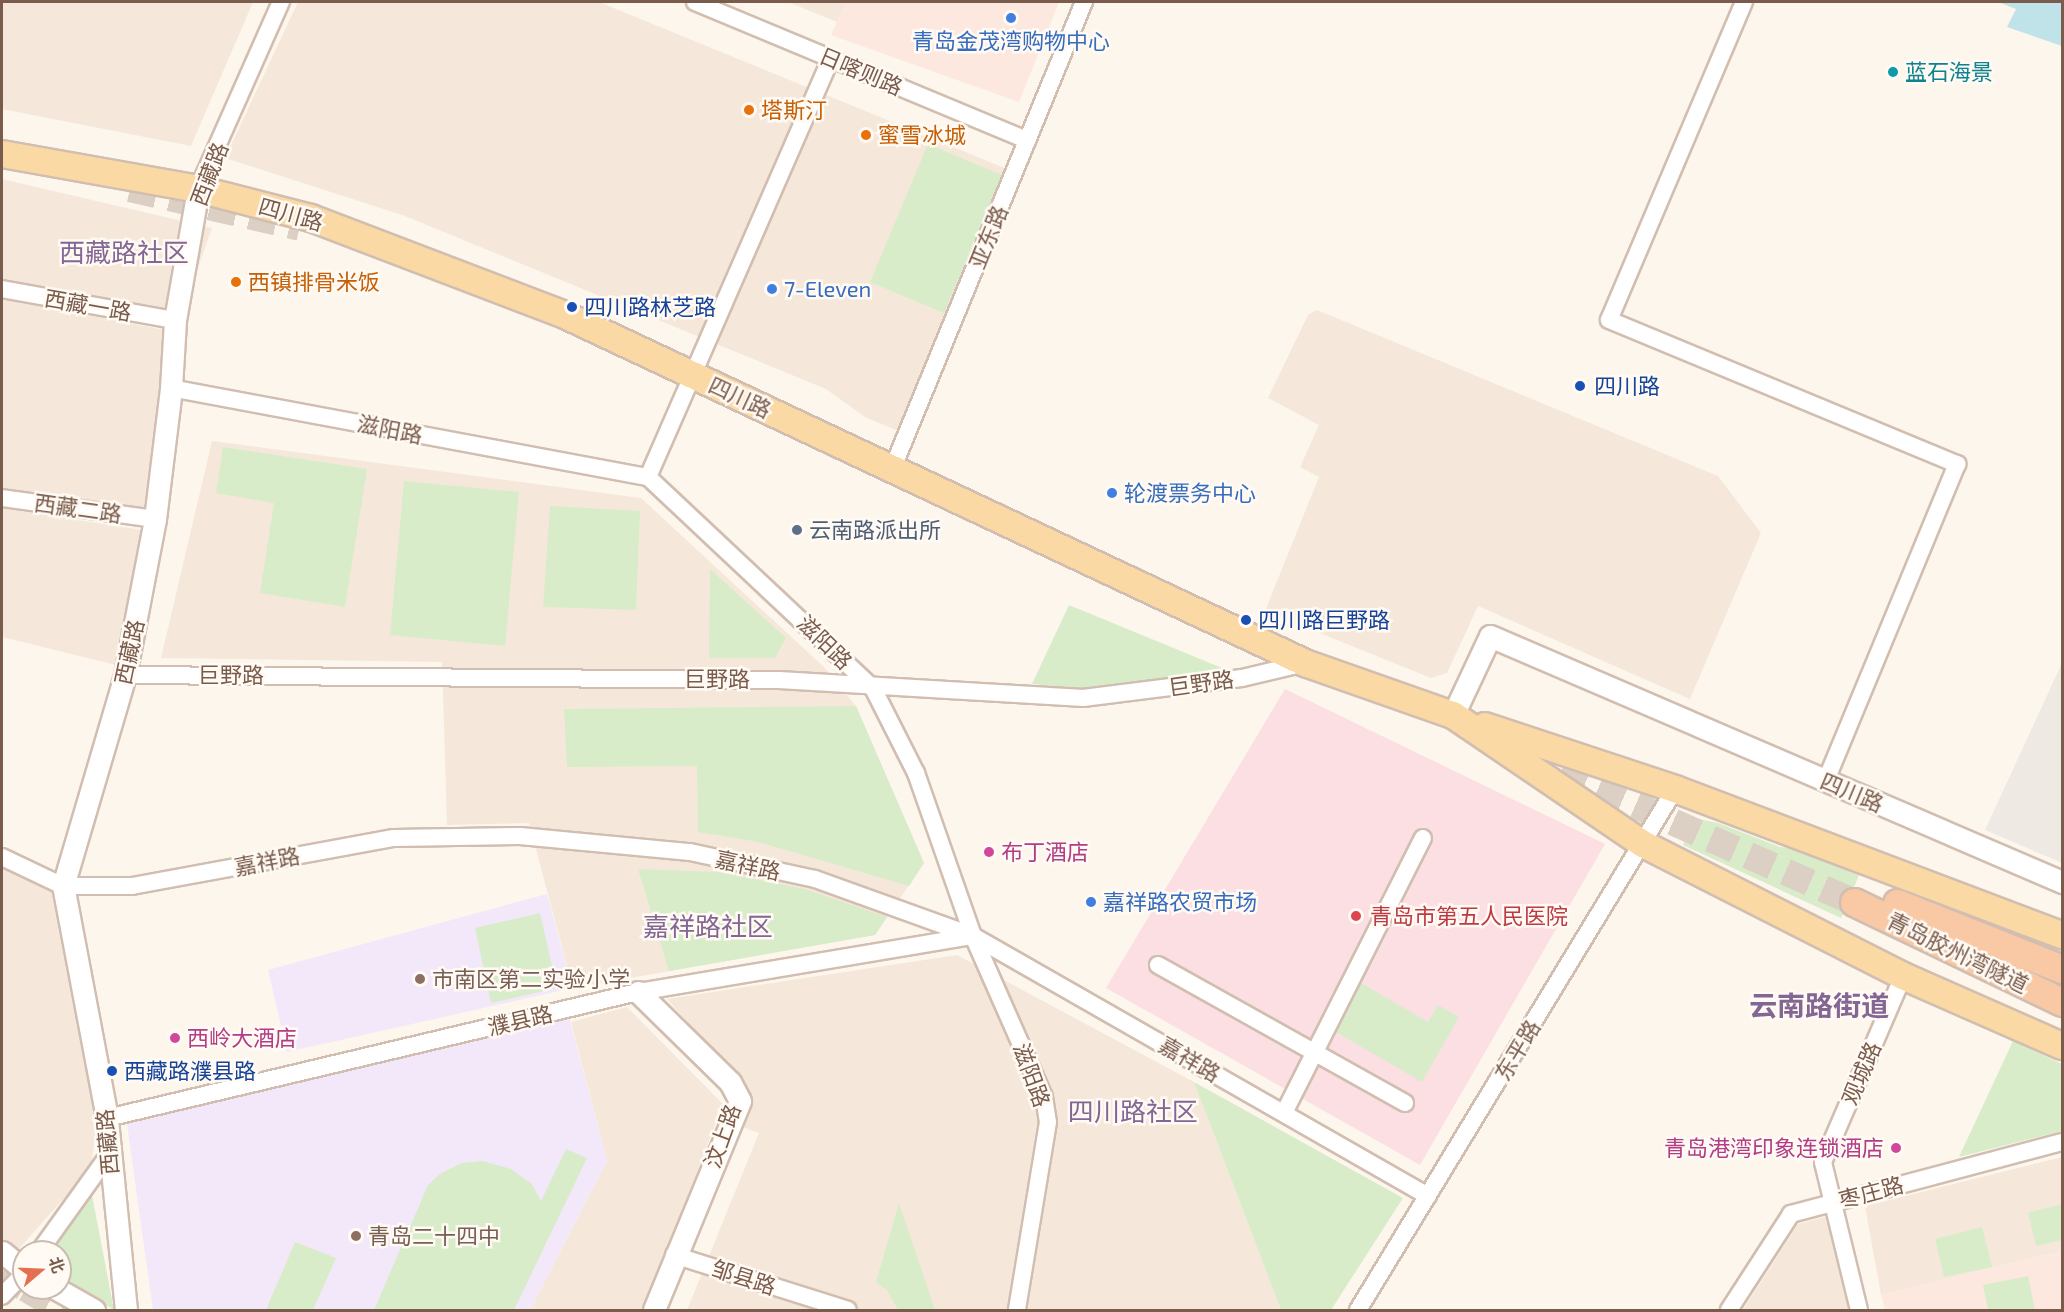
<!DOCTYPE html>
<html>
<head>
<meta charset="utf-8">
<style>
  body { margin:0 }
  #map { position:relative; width:2064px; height:1312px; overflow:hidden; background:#fdf6ec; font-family:"Exo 2","Noto Sans SC",sans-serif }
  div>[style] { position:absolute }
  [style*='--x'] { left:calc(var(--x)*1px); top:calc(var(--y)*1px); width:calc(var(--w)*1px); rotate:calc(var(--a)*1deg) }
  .residential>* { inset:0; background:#f5e8da }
  .commercial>* { inset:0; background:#fde8e0 }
  .industrial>* { inset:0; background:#efe9e4 }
  .education>* { inset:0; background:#f3e8fa }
  .medical>* { inset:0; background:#fbdfe3 }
  .green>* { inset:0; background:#d8ecc9 }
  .water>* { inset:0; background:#bfe3e8 }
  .trunk-tunnel>* { height:27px; margin-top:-13.5px; transform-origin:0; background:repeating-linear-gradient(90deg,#dcd0c4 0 27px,transparent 0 41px) }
  .roads { filter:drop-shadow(2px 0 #d1beb0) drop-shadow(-2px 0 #d1beb0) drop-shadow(0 2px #d1beb0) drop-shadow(0 -2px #d1beb0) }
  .minor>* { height:16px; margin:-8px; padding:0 8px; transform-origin:8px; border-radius:8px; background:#fff }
  .tertiary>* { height:21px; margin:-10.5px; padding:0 10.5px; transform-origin:10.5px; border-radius:10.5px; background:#fff }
  .primary>* { height:26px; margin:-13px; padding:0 13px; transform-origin:13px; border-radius:13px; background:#fbd9a5 }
  .trunk>* { height:27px; margin:-13.5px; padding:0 13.5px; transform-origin:13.5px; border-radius:13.5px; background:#f9c8a4 }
  .dots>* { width:16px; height:16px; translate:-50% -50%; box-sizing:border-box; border:3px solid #fffaf3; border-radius:50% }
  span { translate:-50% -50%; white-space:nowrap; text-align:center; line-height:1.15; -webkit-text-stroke:5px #fffaf3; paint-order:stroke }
  .shop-label { font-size:22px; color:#366cbe }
  .left { translate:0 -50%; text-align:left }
  .street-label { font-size:22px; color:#7a5c4d }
  .culture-label { font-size:22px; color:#0d838f }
  .food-label { font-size:22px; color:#c56008 }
  .transit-label { font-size:22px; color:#164399 }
  .service-label { font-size:22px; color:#4e5e75 }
  .hotel-label { font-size:22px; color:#b23c85 }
  .right { translate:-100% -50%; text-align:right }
  .health-label { font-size:22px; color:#be3a42 }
  .education-label { font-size:22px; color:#785e54 }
  .quarter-label { font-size:26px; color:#846695 }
  .district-label { font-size:28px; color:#846695; font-weight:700 }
  .frame { position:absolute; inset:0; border:3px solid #7a5c4d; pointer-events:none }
  .north { position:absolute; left:12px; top:1240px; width:60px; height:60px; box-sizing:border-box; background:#fffaf3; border:2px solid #cabbb1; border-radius:50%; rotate:71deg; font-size:16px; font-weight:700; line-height:24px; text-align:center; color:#7a5c4d }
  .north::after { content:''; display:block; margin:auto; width:21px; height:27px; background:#e76f51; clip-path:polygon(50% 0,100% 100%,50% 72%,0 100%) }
</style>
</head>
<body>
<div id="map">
  <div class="residential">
    <div style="clip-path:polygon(2px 2px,253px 2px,191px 146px,2px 109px)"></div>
    <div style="clip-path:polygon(298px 2px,599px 2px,1007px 169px,898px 431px,865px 417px,826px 389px,405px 216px,225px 158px)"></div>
    <div style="clip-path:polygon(788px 2px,846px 2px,837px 22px)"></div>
    <div style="clip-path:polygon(2px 179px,212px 228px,180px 319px,2px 285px)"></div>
    <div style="clip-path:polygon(2px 299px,176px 332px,151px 512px,2px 491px)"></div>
    <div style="clip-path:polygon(1317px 310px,1718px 476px,1761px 533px,1690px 699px,1478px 606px,1447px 673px,1431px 678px,1265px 611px,1319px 477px,1300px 467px,1319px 425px,1268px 398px,1308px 315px)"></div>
    <div style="clip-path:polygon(212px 441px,641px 498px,826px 669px,856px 706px,924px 863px,875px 935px,573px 988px,529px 823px,447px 825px,442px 662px,161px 658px)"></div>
    <div style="clip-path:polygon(2px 508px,142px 530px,116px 665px,2px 637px)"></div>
    <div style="clip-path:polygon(2px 865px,55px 890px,97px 1119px,91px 1168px,16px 1252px,2px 1241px)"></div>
    <div style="clip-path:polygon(957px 955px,1194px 1082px,1281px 1310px,687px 1310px,759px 1133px,739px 1126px,741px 1082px,667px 999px)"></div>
    <div style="clip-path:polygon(627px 1007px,723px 1104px,644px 1310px,530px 1310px,607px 1161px,571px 1022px)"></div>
    <div style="clip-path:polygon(2062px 1157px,2062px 1251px,1881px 1295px,1865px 1206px)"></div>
    <div style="clip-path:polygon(1828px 1216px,1851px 1310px,1743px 1310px,1798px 1224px)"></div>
  </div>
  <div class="commercial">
    <div style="clip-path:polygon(846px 2px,1059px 2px,1019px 102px,831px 35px)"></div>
    <div style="clip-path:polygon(2062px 1251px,2062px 1310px,1885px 1310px,1881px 1295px)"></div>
  </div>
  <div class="industrial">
    <div style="clip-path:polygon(2062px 663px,2062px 863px,1985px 830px)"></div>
  </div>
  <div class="education">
    <div style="clip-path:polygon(547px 894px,573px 988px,287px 1052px,268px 970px)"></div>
    <div style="clip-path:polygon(568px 1013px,607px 1161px,530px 1310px,153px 1310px,126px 1117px)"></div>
  </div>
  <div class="medical">
    <div style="clip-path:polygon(1285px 689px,1605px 844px,1420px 1165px,1106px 988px)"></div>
  </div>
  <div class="green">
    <div style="clip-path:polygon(928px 144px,1002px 175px,944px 313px,870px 282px)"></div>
    <div style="clip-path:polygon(223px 447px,367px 469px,345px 607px,260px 593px,274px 503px,216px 493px)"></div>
    <div style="clip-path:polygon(404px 481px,519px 492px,505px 646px,390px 635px)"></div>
    <div style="clip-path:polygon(550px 506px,640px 511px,636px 610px,543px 607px)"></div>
    <div style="clip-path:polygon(710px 569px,786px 638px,775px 658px,709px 658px)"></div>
    <div style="clip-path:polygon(1069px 605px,1222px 668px,1219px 676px,1082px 689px,1032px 684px)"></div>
    <div style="clip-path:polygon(856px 706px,924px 863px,909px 886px,759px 842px,698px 832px,697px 766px,567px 767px,564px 709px)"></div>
    <div style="clip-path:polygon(1693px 818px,1718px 823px,1780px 847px,1806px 850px,1860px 873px,1841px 918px,1683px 845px)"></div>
    <div style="clip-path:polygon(638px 869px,717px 872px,805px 889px,887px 917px,875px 935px,669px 971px)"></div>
    <div style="clip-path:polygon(540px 913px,557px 988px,491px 1003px,475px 928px)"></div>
    <div style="clip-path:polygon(1361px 983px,1428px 1022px,1438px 1005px,1459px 1017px,1422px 1082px,1334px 1031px)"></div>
    <div style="clip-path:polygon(2013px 1041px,2062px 1064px,2062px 1131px,1959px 1157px)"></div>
    <div style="clip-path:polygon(1194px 1082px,1403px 1198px,1331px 1310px,1281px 1310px)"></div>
    <div style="clip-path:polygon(566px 1149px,587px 1158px,514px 1310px,374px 1310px,428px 1185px,441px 1173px,462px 1163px,483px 1161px,511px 1169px,532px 1184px,541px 1201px)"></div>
    <div style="clip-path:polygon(92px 1195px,114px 1310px,60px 1275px,60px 1252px,51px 1252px)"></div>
    <div style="clip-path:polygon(899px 1203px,935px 1310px,898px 1310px,887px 1290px,876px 1282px)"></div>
    <div style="clip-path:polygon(2062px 1204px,2062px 1240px,2036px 1246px,2028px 1213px)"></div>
    <div style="clip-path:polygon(1982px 1227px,1992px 1267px,1944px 1277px,1935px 1239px)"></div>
    <div style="clip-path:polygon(295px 1242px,336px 1258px,313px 1310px,266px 1310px)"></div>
    <div style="clip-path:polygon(2028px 1276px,2035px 1310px,1988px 1310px,1983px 1285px)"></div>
  </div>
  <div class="water">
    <div style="clip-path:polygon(1998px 2px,2062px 2px,2062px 46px,2007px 27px,2016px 9px)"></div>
  </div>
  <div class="trunk-tunnel">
    <div style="--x:130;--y:188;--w:174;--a:12.9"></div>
    <div style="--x:1523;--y:755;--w:362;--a:23.9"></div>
    <div style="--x:2;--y:1273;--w:26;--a:32"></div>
    <div style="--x:26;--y:1288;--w:43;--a:30.7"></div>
  </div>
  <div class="roads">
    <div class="minor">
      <div style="--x:695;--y:2;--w:360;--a:22.6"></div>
      <div style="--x:1744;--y:2;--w:345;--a:113"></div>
      <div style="--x:1609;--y:320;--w:377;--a:22.5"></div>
      <div style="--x:1957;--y:464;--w:342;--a:112.5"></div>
      <div style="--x:198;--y:189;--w:205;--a:-66.1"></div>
      <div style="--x:2;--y:289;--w:176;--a:10.2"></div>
      <div style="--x:171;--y:388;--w:485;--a:10.6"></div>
      <div style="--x:648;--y:477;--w:308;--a:43.2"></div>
      <div style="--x:873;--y:688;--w:95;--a:63.2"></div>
      <div style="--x:916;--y:773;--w:173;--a:70.7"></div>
      <div style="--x:973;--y:936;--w:176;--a:66.2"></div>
      <div style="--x:1044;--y:1097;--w:25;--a:81"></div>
      <div style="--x:1048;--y:1122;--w:191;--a:99.4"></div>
      <div style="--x:891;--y:472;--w:508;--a:-67.68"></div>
      <div style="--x:648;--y:477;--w:457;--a:-66.4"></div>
      <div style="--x:2;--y:498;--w:154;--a:7.8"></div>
      <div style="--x:125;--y:675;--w:654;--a:0.44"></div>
      <div style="--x:779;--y:680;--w:305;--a:3.4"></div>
      <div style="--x:1083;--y:698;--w:160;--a:-7.2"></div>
      <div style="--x:1242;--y:678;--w:65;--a:-13.4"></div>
      <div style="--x:2;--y:857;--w:68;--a:25.4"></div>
      <div style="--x:63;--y:886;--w:69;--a:0"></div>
      <div style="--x:132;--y:886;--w:266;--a:-10.4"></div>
      <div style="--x:394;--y:838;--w:126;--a:-0.9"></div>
      <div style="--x:520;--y:836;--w:171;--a:5.4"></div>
      <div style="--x:690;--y:852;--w:128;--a:12.2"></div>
      <div style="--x:815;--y:879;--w:168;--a:19.8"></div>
      <div style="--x:973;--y:936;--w:524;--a:29.74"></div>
      <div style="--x:1158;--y:965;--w:283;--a:29.2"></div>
      <div style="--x:1284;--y:1113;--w:308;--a:-63.2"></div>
      <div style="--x:107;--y:1118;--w:546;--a:-13.35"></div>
      <div style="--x:638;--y:992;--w:339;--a:-9.5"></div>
      <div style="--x:39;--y:1252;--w:118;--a:-54.3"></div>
      <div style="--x:674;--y:1255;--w:182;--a:17.5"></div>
      <div style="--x:2;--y:1296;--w:32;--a:-46"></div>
      <div style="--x:1358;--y:1310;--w:610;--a:-58.68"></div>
      <div style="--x:1729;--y:1310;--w:114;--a:-57.1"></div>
      <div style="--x:1791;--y:1214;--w:280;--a:-14.9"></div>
      <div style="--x:1859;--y:1310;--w:152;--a:-103.7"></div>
      <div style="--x:1823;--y:1162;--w:202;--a:-66.7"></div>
    </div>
    <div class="tertiary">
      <div style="--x:1453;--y:715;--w:87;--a:-64.9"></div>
      <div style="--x:1490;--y:636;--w:623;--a:23.27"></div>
      <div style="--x:638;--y:992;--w:129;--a:44.4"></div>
      <div style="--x:730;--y:1082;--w:21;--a:62"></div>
      <div style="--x:740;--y:1101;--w:226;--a:112.4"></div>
      <div style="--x:2;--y:1252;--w:28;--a:39"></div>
      <div style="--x:55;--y:1288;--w:45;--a:29.4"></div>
      <div style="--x:126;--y:1310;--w:193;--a:-95.7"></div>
      <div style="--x:107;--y:1118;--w:236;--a:-100.7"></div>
      <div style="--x:63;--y:886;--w:220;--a:-73.6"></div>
      <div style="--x:125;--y:675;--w:159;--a:-79.1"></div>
      <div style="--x:155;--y:519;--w:132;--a:-83"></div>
      <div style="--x:171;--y:388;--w:68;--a:-86.6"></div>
      <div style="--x:175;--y:320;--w:133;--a:-80"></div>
    </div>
    <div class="primary">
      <div style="--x:2;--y:154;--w:199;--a:10.1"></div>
      <div style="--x:198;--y:189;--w:117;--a:14.4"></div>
      <div style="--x:311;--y:218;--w:274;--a:20.9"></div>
      <div style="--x:567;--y:316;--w:816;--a:25.18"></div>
      <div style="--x:1305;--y:663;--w:157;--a:19.4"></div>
      <div style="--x:1453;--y:715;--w:230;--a:34.2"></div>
      <div style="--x:1643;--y:844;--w:292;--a:26.9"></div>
      <div style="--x:1903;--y:976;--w:174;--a:23.8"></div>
      <div style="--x:1485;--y:726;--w:200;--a:18.3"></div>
      <div style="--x:1675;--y:789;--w:414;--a:20.7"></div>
    </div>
    <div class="trunk">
      <div style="--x:1854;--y:902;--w:231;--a:25.7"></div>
      <div style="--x:1897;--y:903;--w:178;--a:21.8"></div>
    </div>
  </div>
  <div class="dots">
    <div style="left:1011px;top:18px;background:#3f7fe0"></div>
    <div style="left:1893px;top:72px;background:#0f9aa8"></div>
    <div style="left:749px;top:110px;background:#e8710a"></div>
    <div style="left:866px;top:135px;background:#e8710a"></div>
    <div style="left:236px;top:282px;background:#e8710a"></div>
    <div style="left:772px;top:289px;background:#3f7fe0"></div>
    <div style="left:572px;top:307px;background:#1a4fb4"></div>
    <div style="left:1580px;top:386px;background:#1a4fb4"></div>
    <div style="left:1112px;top:493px;background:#3f7fe0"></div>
    <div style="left:797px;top:530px;background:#5c6f8a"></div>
    <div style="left:1246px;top:620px;background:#1a4fb4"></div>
    <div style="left:989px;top:852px;background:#d1479c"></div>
    <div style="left:1091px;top:902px;background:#3f7fe0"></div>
    <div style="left:1356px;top:916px;background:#e0444e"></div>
    <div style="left:420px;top:979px;background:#8d6e63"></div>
    <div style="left:175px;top:1038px;background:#d1479c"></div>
    <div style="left:112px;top:1071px;background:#1a4fb4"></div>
    <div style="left:1896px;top:1148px;background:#d1479c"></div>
    <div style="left:356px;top:1236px;background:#8d6e63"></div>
  </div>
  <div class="shop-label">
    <span style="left:1011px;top:41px">青岛金茂湾购物中心</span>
    <span class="left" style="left:784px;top:289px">7-Eleven</span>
    <span class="left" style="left:1124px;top:493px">轮渡票务中心</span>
    <span class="left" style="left:1103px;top:902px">嘉祥路农贸市场</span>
  </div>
  <div class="street-label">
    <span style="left:861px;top:71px;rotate:23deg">日喀则路</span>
    <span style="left:209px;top:174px;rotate:-69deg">西藏路</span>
    <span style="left:291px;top:214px;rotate:16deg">四川路</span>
    <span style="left:988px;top:237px;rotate:-68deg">亚东路</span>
    <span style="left:88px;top:305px;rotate:10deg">西藏一路</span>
    <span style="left:740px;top:397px;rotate:25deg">四川路</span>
    <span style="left:390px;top:429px;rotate:11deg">滋阳路</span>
    <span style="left:78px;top:508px;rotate:8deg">西藏二路</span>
    <span style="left:825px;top:642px;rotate:44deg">滋阳路</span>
    <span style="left:129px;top:652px;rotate:-78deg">西藏路</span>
    <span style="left:231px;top:675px">巨野路</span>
    <span style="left:717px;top:679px">巨野路</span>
    <span style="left:1201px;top:683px;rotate:-8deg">巨野路</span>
    <span style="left:1852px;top:792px;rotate:23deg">四川路</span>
    <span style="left:267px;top:861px;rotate:-11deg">嘉祥路</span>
    <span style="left:748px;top:865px;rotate:12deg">嘉祥路</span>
    <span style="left:1958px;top:952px;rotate:26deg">青岛胶州湾隧道</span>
    <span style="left:520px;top:1020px;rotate:-13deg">濮县路</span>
    <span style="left:1517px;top:1050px;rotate:-59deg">东平路</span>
    <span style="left:1190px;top:1059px;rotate:30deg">嘉祥路</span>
    <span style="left:1861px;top:1073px;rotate:-67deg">观城路</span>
    <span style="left:1032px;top:1075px;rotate:70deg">滋阳路</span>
    <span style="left:722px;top:1136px;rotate:-70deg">汶上路</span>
    <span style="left:107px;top:1142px;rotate:-95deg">西藏路</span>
    <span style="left:1871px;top:1192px;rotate:-15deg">枣庄路</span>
    <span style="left:744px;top:1277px;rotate:18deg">邹县路</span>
  </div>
  <div class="culture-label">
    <span class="left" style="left:1905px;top:72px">蓝石海景</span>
  </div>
  <div class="food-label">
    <span class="left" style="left:761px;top:110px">塔斯汀</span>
    <span class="left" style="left:878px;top:135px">蜜雪冰城</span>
    <span class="left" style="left:248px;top:282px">西镇排骨米饭</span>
  </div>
  <div class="transit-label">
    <span class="left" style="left:584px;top:307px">四川路林芝路</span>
    <span class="left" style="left:1594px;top:386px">四川路</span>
    <span class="left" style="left:1258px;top:620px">四川路巨野路</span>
    <span class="left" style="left:124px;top:1071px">西藏路濮县路</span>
  </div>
  <div class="service-label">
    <span class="left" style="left:809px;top:530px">云南路派出所</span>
  </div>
  <div class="hotel-label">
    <span class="left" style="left:1001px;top:852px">布丁酒店</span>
    <span class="left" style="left:187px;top:1038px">西岭大酒店</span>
    <span class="right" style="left:1884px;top:1148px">青岛港湾印象连锁酒店</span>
  </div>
  <div class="health-label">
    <span class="left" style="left:1370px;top:916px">青岛市第五人民医院</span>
  </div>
  <div class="education-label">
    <span class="left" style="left:432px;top:979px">市南区第二实验小学</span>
    <span class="left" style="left:368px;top:1236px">青岛二十四中</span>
  </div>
  <div class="quarter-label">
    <span style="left:124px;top:252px">西藏路社区</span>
    <span style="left:708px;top:926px">嘉祥路社区</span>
    <span style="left:1133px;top:1111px">四川路社区</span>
  </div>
  <div class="district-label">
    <span style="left:1819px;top:1005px">云南路街道</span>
  </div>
  <div class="frame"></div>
  <div class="north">北</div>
</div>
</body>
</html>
